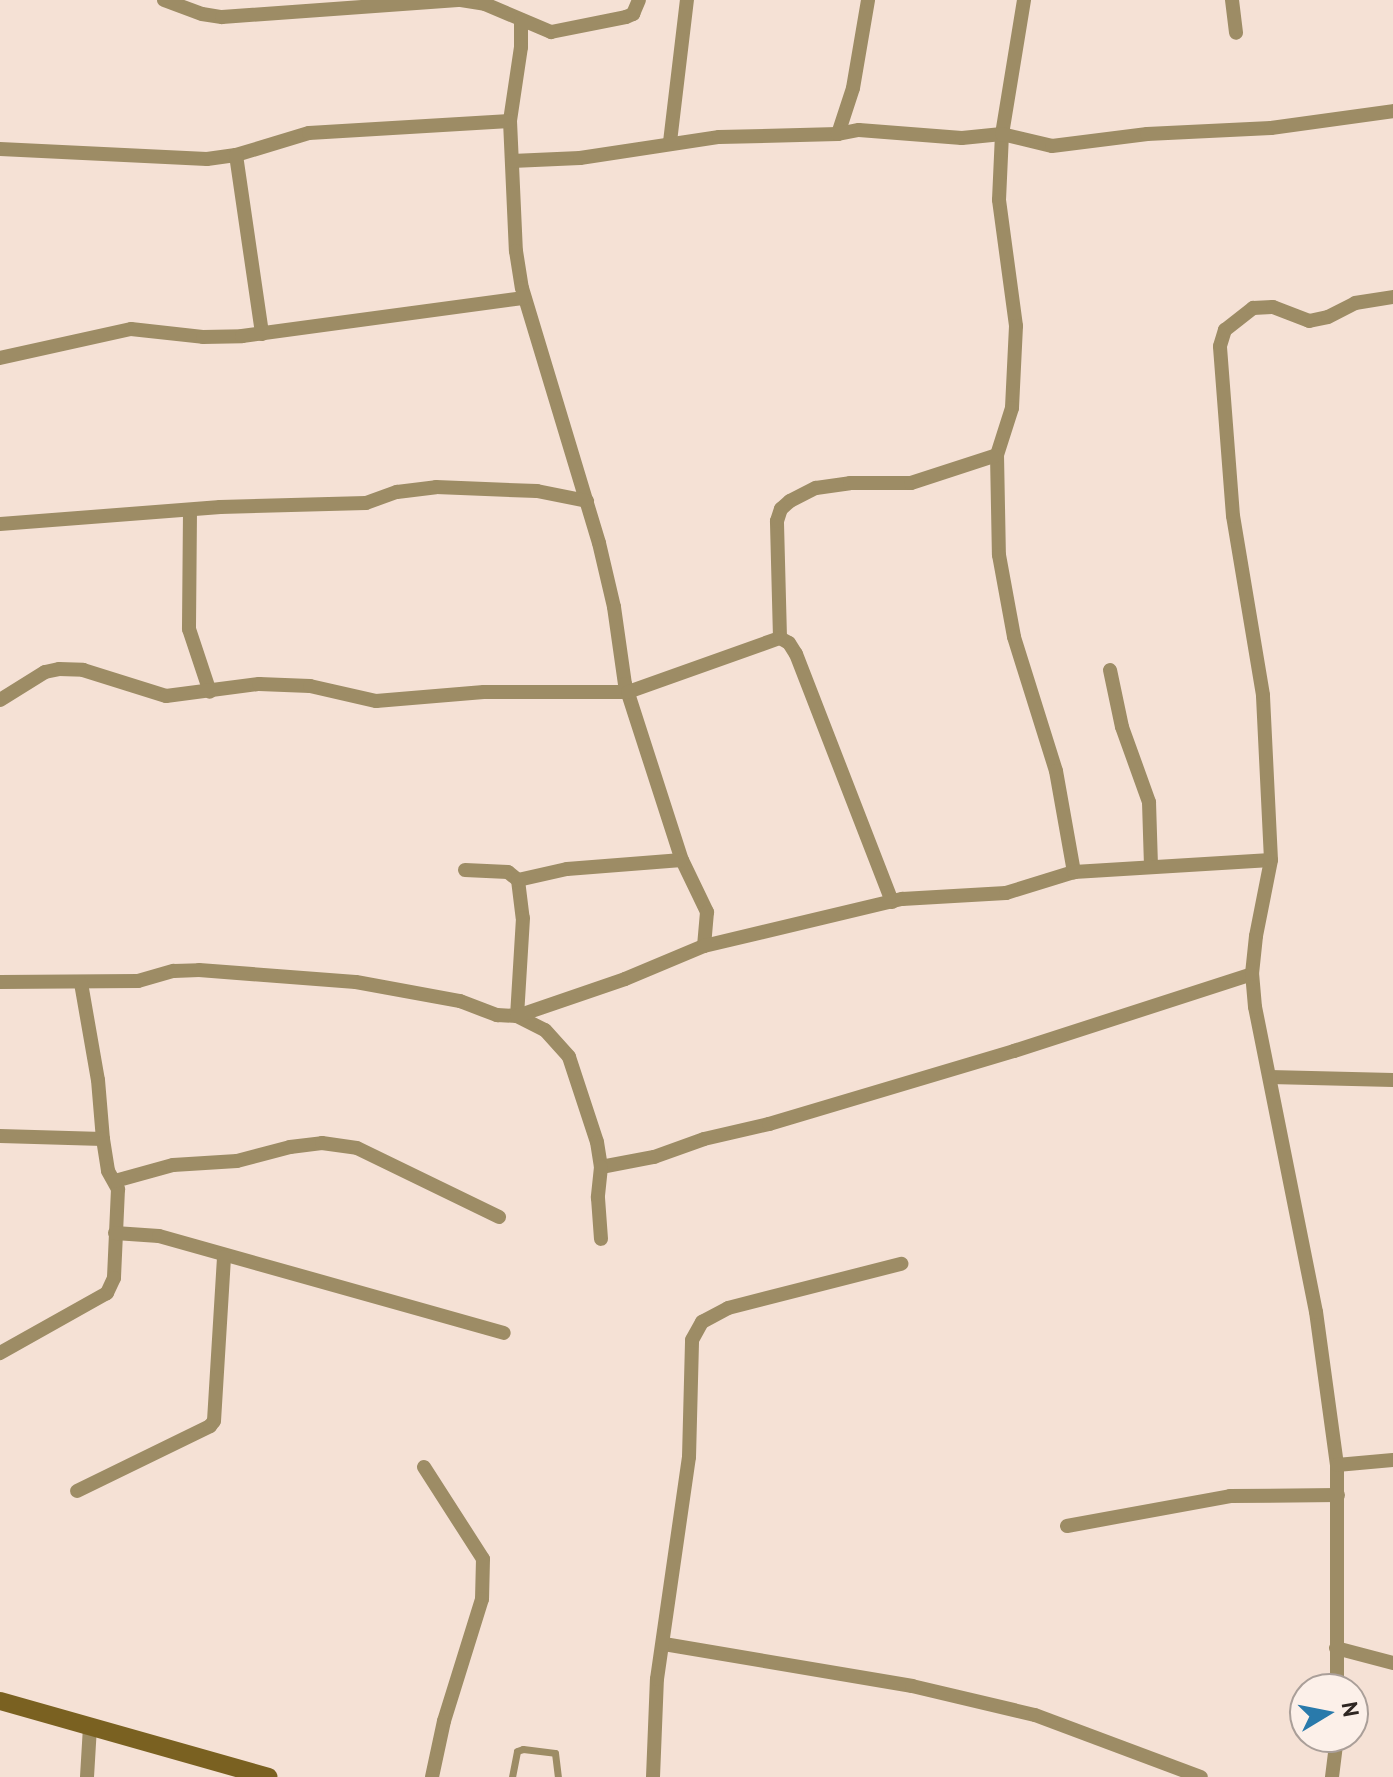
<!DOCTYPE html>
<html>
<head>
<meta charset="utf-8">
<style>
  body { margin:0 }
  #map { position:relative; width:1393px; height:1777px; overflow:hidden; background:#f5e1d5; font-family:"PT Sans",sans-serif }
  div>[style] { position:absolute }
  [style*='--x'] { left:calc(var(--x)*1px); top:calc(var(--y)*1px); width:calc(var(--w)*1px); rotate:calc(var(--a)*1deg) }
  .lane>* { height:7px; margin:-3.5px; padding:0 3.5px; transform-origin:3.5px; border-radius:3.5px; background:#9d8c65 }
  .street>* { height:14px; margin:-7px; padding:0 7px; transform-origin:7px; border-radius:7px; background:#9d8c65 }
  .secondary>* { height:18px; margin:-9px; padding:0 9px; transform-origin:9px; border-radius:9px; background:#7a6121 }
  span { translate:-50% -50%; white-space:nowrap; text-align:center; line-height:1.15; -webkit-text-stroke:8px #fcf0e9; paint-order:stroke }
  .north { position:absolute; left:1289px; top:1673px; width:80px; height:80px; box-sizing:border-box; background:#fcf0e9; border:2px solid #aa9f99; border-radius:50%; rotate:80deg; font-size:22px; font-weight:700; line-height:32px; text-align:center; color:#2e2622 }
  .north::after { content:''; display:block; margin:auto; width:28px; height:36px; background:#297aab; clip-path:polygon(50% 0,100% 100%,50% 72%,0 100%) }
</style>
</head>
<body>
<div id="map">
  <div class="lane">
    <div style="--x:512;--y:1777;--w:26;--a:-79"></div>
    <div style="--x:517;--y:1751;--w:6;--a:-18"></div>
    <div style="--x:523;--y:1749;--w:32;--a:7"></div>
    <div style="--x:555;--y:1753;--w:24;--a:83"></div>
  </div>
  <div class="street">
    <div style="--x:164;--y:0;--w:40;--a:20.2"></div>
    <div style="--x:202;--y:14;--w:20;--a:9"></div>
    <div style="--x:222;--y:17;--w:240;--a:-4.1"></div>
    <div style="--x:461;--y:0;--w:24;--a:9"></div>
    <div style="--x:485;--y:4;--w:72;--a:23"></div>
    <div style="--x:551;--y:32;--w:76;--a:-11.3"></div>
    <div style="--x:626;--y:17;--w:8;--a:-23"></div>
    <div style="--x:633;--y:14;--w:15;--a:-67"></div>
    <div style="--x:1024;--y:0;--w:136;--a:99.3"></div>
    <div style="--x:1002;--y:134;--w:66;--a:92.6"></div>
    <div style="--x:999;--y:200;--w:127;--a:82.3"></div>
    <div style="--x:1016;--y:326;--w:82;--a:92.8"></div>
    <div style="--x:1012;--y:408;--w:49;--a:107.7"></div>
    <div style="--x:997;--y:455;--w:100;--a:88.9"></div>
    <div style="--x:999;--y:555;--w:83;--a:79.6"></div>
    <div style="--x:1014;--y:637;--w:140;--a:72.6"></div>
    <div style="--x:1056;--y:771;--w:103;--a:79.9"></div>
    <div style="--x:1232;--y:0;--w:33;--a:83"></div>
    <div style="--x:521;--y:20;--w:27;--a:90"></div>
    <div style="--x:521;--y:47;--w:75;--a:98.5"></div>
    <div style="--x:510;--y:121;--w:130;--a:87.4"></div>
    <div style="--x:516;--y:251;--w:37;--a:81"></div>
    <div style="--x:522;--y:288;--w:266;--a:73.2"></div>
    <div style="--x:599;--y:543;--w:66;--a:76.8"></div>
    <div style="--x:614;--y:607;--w:78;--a:81.9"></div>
    <div style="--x:625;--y:684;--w:185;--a:72.1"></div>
    <div style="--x:682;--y:860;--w:58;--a:64.3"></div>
    <div style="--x:707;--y:912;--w:34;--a:95"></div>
    <div style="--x:838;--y:134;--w:48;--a:-71.9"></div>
    <div style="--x:853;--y:88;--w:89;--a:-80.3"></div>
    <div style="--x:670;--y:142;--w:143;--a:-83.2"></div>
    <div style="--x:0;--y:149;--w:207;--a:2.8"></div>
    <div style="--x:207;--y:159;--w:29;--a:-8"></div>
    <div style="--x:236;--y:155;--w:76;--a:-16.8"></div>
    <div style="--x:309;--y:133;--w:201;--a:-3.4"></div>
    <div style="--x:236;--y:155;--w:181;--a:81.7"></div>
    <div style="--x:512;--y:161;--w:68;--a:-2.5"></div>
    <div style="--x:580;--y:158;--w:141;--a:-8.6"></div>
    <div style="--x:719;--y:137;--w:119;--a:-1.4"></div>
    <div style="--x:838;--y:134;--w:21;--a:-11"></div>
    <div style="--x:859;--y:130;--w:103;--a:4.4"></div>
    <div style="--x:962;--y:138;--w:40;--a:-5.7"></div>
    <div style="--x:1002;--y:134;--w:51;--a:13.5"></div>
    <div style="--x:1052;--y:146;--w:96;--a:-7.2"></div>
    <div style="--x:1147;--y:134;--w:124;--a:-2.8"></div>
    <div style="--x:1271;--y:128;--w:123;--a:-7.9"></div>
    <div style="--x:0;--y:358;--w:134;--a:-12.5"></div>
    <div style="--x:131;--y:329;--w:72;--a:6.3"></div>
    <div style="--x:203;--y:337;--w:39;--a:-1"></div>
    <div style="--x:242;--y:336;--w:285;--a:-7.7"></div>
    <div style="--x:190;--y:511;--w:118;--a:90.5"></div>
    <div style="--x:189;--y:629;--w:66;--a:71.6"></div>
    <div style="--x:0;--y:524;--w:221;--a:-4.4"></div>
    <div style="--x:220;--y:507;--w:146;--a:-1.6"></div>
    <div style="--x:366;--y:503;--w:33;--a:-20"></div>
    <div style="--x:397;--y:492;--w:39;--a:-7"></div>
    <div style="--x:436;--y:487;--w:101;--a:2.3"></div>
    <div style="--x:537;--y:491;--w:51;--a:11.3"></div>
    <div style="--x:780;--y:638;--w:117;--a:-91.5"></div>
    <div style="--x:777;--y:521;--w:13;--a:-72"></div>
    <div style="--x:781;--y:509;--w:12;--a:-42"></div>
    <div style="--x:790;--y:501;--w:29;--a:-27"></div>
    <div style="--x:816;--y:488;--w:34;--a:-8"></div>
    <div style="--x:850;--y:483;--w:61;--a:0"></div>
    <div style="--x:911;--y:483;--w:90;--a:-18"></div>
    <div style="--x:1110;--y:670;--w:58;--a:78.1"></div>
    <div style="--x:1122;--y:727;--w:80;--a:70.2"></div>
    <div style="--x:1149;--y:802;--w:64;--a:88.2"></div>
    <div style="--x:0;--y:700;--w:53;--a:-31.9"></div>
    <div style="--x:45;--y:672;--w:14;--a:-12"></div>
    <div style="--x:59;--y:669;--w:24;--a:2"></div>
    <div style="--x:83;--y:670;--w:87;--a:17.4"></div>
    <div style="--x:166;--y:696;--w:94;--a:-7.4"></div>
    <div style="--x:259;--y:684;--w:51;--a:2.2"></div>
    <div style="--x:310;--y:686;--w:68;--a:12.8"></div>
    <div style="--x:376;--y:701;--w:108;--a:-4.8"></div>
    <div style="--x:484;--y:692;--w:144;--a:0"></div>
    <div style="--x:628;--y:692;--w:161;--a:-19.6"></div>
    <div style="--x:780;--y:638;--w:10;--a:29"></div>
    <div style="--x:789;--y:643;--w:13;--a:58"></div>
    <div style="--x:796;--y:654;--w:266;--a:68.8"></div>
    <div style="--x:465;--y:870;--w:43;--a:2.7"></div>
    <div style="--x:508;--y:872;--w:13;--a:39"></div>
    <div style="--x:518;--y:880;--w:38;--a:83"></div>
    <div style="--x:523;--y:918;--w:98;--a:93.5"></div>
    <div style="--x:517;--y:1016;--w:31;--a:27"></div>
    <div style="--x:545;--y:1030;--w:36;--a:48"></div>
    <div style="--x:569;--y:1057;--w:89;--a:71.8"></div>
    <div style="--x:597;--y:1142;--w:25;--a:81"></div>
    <div style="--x:601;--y:1167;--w:54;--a:-10.7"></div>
    <div style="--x:654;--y:1157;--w:53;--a:-19.8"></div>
    <div style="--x:704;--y:1139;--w:67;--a:-13"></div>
    <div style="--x:769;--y:1124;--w:256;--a:-16.6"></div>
    <div style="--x:1014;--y:1051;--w:250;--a:-17.9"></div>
    <div style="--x:518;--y:880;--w:50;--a:-12.7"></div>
    <div style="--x:567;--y:869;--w:115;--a:-4.5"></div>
    <div style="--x:0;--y:982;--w:138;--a:-0.4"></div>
    <div style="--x:138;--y:981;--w:37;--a:-16"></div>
    <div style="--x:174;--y:971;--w:25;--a:-2"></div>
    <div style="--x:199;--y:970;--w:157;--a:4.4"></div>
    <div style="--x:356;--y:982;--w:106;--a:10.4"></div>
    <div style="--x:460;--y:1001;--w:40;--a:21"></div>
    <div style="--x:497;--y:1015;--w:20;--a:3"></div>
    <div style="--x:517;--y:1016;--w:114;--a:-18.9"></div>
    <div style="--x:625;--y:979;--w:86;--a:-22.7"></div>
    <div style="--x:704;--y:946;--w:204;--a:-13.4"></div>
    <div style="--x:902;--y:899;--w:104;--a:-3.3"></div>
    <div style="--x:1006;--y:893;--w:71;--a:-17.2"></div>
    <div style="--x:1074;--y:872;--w:197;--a:-3.5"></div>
    <div style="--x:81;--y:983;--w:98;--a:80.1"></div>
    <div style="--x:98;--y:1080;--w:59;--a:85.2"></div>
    <div style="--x:1270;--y:1077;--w:123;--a:1.4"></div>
    <div style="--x:0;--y:1136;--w:103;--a:1.7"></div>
    <div style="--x:103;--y:1139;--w:32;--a:81"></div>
    <div style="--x:108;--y:1171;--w:21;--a:61"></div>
    <div style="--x:118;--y:1189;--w:89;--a:92.6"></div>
    <div style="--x:114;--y:1278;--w:17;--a:115"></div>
    <div style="--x:107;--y:1293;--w:123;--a:150.7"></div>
    <div style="--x:601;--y:1167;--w:31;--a:96"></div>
    <div style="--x:598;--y:1198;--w:41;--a:85.8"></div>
    <div style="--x:115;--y:1181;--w:60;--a:-15.4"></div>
    <div style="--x:173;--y:1165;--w:64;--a:-3.6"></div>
    <div style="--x:237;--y:1161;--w:55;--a:-14.8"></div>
    <div style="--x:290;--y:1147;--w:32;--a:-7"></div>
    <div style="--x:322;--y:1143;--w:35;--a:8"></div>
    <div style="--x:357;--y:1148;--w:158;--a:25.9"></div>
    <div style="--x:115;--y:1233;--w:44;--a:3.9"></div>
    <div style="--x:159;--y:1236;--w:358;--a:15.7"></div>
    <div style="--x:1337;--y:1465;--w:154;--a:-97.8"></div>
    <div style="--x:1316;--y:1312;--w:311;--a:-101.3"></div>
    <div style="--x:1255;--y:1007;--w:33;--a:-95"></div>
    <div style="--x:1252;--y:974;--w:38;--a:-84"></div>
    <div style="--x:1256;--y:936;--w:77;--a:-78.8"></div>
    <div style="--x:1271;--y:860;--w:165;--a:-92.8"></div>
    <div style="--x:1263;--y:695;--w:181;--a:-99.5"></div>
    <div style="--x:1233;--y:516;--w:170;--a:-94.4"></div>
    <div style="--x:1220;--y:346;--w:17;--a:-73"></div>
    <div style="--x:1225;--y:330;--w:36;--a:-38"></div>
    <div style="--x:1253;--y:308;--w:20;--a:-3"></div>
    <div style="--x:1273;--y:307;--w:39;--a:21"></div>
    <div style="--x:1309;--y:321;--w:19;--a:-12"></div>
    <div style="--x:1328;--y:317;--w:30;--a:-27"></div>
    <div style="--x:1355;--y:303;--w:38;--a:-9"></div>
    <div style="--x:424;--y:1467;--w:109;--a:57.3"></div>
    <div style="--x:483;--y:1559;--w:40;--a:91.4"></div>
    <div style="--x:482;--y:1599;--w:128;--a:107.3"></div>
    <div style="--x:444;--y:1721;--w:57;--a:102.1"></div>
    <div style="--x:77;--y:1491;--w:148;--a:-26"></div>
    <div style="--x:210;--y:1426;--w:6;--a:-51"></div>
    <div style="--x:214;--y:1421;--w:164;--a:-86.5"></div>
    <div style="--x:1067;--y:1526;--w:166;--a:-10.4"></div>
    <div style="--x:1230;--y:1496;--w:108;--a:-0.5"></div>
    <div style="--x:664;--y:1644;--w:252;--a:9.6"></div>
    <div style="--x:912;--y:1686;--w:126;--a:13.3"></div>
    <div style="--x:1035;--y:1715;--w:177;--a:20.5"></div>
    <div style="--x:1336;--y:1648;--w:59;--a:14.7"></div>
    <div style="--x:1337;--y:1689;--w:224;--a:-90"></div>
    <div style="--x:1337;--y:1465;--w:56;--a:-5.1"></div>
    <div style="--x:87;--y:1777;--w:51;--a:-86.6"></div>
    <div style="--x:653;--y:1777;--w:98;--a:-87.7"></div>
    <div style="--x:657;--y:1679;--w:224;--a:-81.8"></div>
    <div style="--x:689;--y:1457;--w:117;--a:-88.5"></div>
    <div style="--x:692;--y:1340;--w:21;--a:-61"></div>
    <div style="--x:702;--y:1322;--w:30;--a:-28"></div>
    <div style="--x:728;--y:1308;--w:179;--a:-14.3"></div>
    <div style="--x:1332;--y:1777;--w:40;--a:-82.9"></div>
  </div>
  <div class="secondary">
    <div style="--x:0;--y:1701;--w:279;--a:15.8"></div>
  </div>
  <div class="north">N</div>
</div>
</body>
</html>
